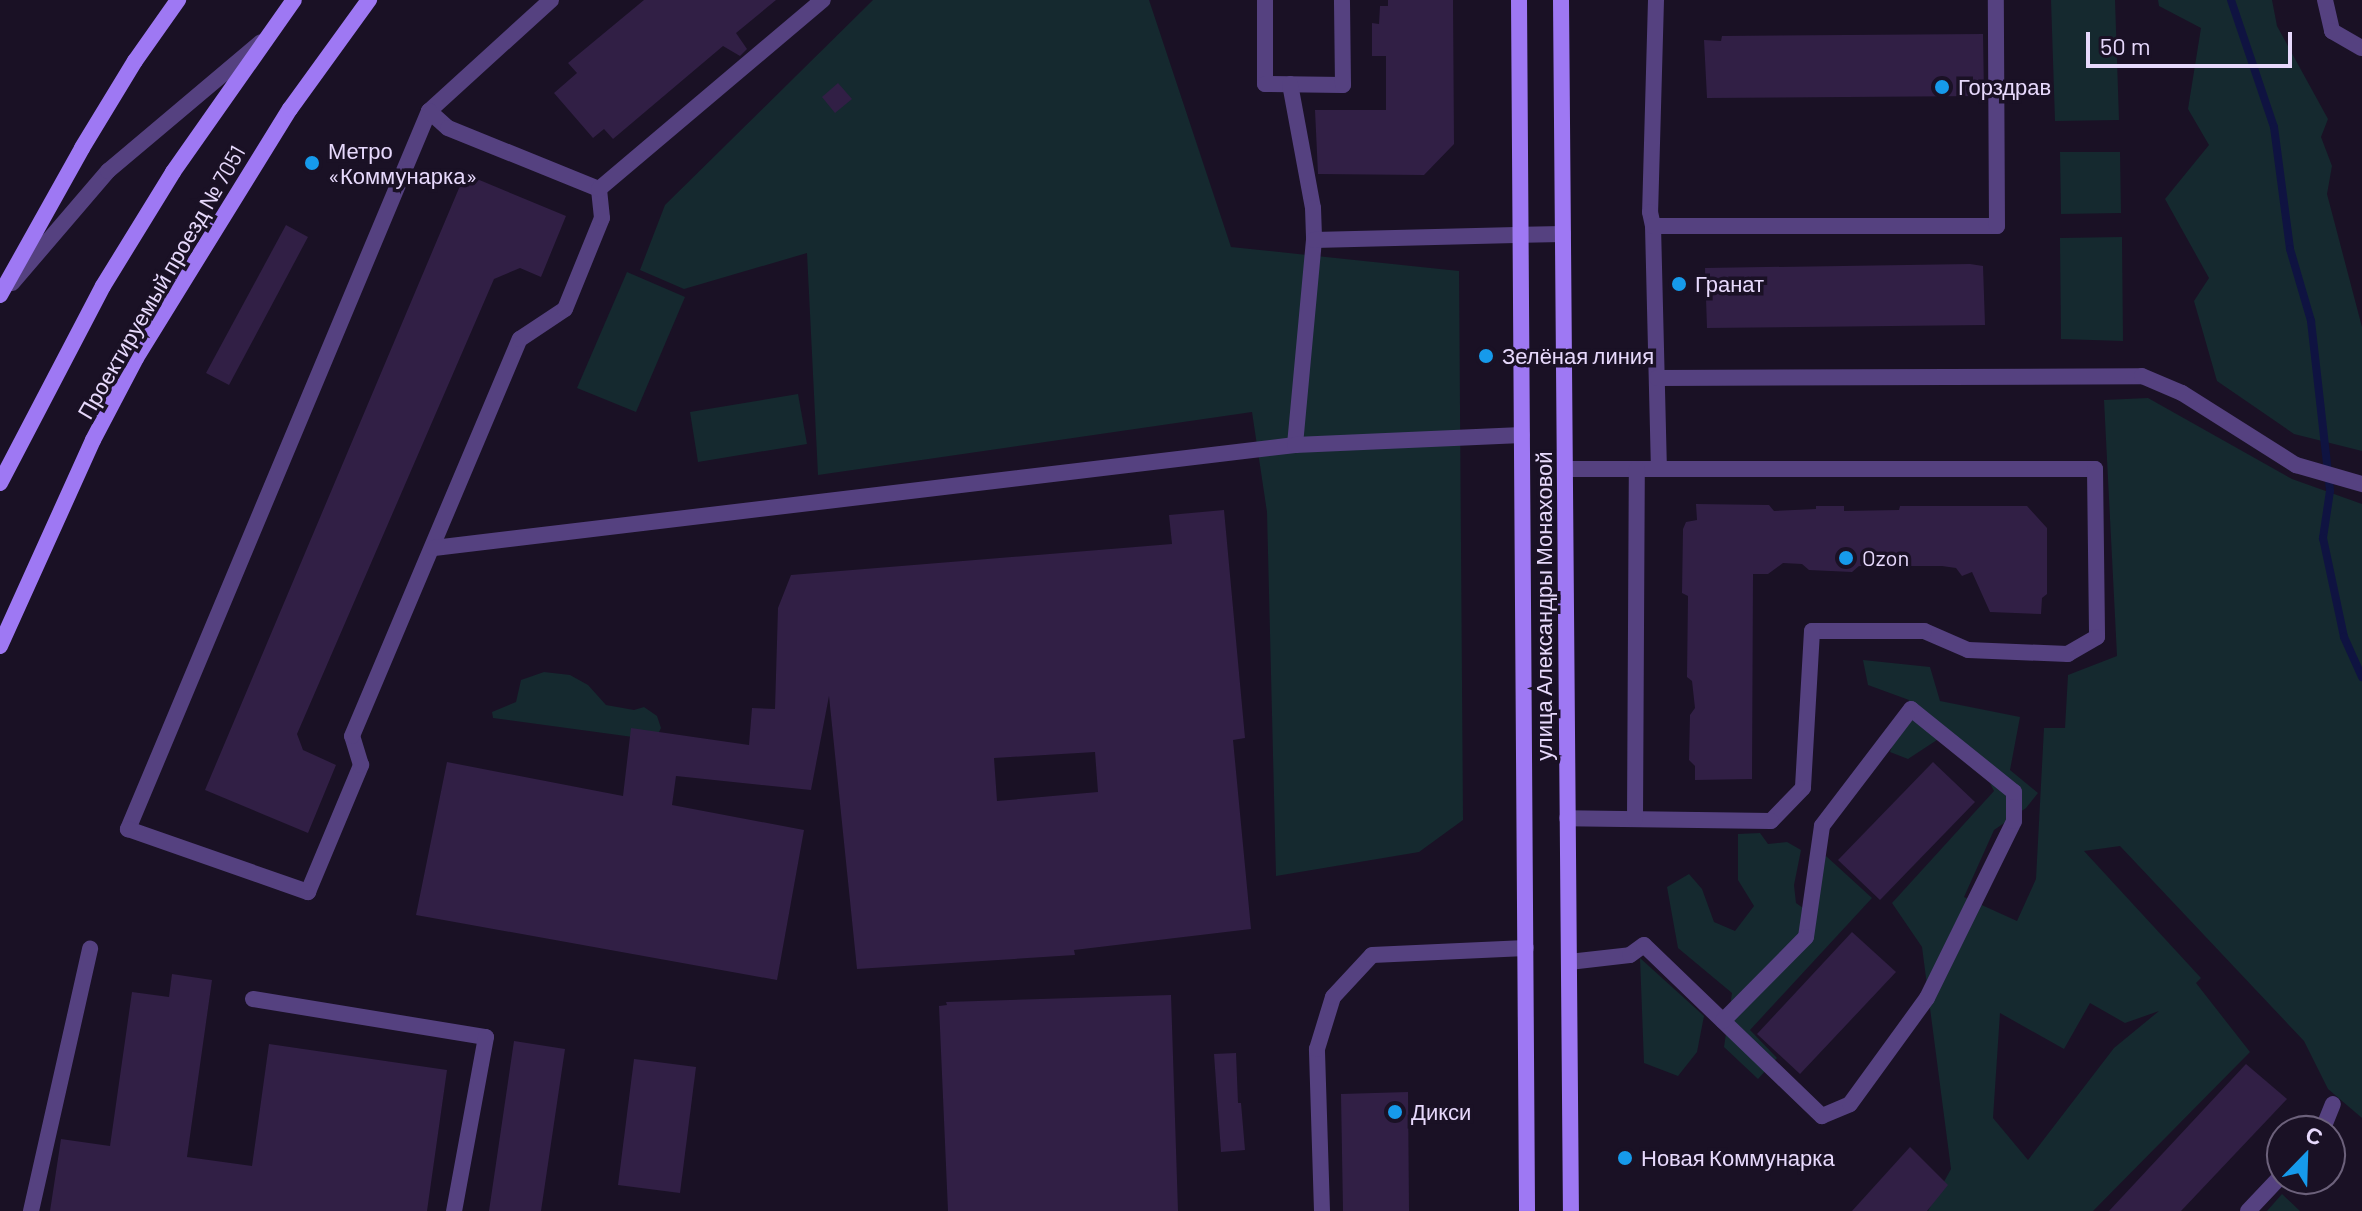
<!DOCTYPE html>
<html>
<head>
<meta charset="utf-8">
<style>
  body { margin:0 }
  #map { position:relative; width:2362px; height:1211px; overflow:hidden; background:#1a1125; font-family:Barlow,sans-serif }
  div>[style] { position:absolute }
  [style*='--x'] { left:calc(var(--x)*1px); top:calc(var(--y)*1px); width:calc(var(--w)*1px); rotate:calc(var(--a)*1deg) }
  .green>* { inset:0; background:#15292f }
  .stream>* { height:8px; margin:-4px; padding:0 4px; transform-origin:4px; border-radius:4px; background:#0f1341 }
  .building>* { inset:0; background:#311f45 }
  .service>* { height:16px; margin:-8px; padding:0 8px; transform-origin:8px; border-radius:8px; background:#554180 }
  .minor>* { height:16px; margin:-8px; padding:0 8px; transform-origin:8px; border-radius:8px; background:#554180 }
  .secondary>* { height:16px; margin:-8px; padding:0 8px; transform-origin:8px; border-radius:8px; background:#9e78f3 }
  .dots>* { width:22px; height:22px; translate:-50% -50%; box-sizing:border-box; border:4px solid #1a1125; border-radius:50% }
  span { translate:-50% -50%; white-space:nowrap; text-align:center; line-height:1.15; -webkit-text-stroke:7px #1a1125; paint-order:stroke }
  .poi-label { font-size:22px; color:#e7d9fc }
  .left { translate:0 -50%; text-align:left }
  .street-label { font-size:22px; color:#e7d9fc }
  .north { position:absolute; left:2266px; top:1115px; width:80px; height:80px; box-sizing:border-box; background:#1a1125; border:2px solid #6c617b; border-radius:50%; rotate:23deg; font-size:22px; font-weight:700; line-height:32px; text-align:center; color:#e7d9fc }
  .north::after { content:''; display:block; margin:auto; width:28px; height:36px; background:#169aeb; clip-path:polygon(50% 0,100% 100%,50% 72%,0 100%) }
  .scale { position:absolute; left:2086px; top:32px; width:206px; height:36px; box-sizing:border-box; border:4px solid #e7d9fc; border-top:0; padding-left:10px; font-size:24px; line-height:28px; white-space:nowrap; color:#e7d9fc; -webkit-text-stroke:6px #1a1125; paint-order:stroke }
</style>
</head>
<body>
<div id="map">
  <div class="green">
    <div style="clip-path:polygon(873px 0,1149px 0,1231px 247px,1459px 271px,1463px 820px,1419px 852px,1276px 876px,1267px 512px,1252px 412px,818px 475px,807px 253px,684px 289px,640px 270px,665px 205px)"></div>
    <div style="clip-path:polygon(2051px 0,2115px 0,2119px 120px,2055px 121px)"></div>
    <div style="clip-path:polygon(2158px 0,2272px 0,2277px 26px,2328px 119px,2321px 137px,2332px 166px,2327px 194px,2362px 327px,2362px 451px,2294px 434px,2217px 381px,2194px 301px,2209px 278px,2165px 199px,2209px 145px,2188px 109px,2201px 28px,2159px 6px)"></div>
    <div style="clip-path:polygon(2060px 152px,2120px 152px,2121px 213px,2061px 214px)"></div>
    <div style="clip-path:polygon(2122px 237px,2123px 341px,2061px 339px,2060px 238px)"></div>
    <div style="clip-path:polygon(627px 272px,685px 297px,636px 412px,577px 388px)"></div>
    <div style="clip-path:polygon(798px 394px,807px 444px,698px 462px,690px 412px)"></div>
    <div style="clip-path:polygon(evenodd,2148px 398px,2292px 479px,2362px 504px,2362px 1118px,2328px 1089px,2304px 1041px,2120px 846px,2084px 851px,2201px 978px,2196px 983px,2250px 1052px,2093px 1211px,1928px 1211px,1951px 1169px,1922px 947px,1892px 903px,1994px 791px,1988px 779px,1943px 736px,1908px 759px,1890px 752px,1909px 700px,1868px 685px,1863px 660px,1930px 667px,1940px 701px,2020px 717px,2010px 770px,2038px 793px,2026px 808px,1994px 830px,1964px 897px,2017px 921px,2036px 879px,2044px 728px,2065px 728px,2068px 675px,2117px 656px,2104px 400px,2148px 398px,2090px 1003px,2125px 1023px,2159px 1011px,2114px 1048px,2028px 1160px,1993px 1118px,2000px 1013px,2064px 1049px,2090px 1003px)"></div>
    <div style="clip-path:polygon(544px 672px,570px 675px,588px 685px,606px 705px,634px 710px,644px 707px,657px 716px,661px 728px,655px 740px,493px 718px,492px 712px,516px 702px,521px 680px)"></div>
    <div style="clip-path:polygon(1760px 833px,1768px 844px,1787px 842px,1801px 850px,1794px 885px,1796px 903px,1803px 908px,1818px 864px,1826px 856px,1872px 898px,1750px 1030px,1777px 1058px,1758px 1079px,1724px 1047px,1732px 993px,1678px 948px,1667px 887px,1689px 874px,1702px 889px,1714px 922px,1735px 931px,1754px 906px,1738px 880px,1738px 834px)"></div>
    <div style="clip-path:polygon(1640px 958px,1704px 1016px,1697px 1052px,1678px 1076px,1644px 1063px)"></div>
    <div style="clip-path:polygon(2282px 1194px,2300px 1211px,2267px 1211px)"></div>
  </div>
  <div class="stream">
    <div style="--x:2231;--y:0;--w:134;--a:71.3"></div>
    <div style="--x:2274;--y:127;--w:123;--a:82.5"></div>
    <div style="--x:2290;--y:249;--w:75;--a:73.7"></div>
    <div style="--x:2311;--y:321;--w:171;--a:83.6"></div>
    <div style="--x:2330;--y:491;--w:48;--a:98.5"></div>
    <div style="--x:2323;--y:538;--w:101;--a:78"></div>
    <div style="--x:2344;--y:637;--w:44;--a:65.8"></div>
  </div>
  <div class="building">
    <div style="clip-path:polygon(644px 0,776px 0,736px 33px,747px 49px,740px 56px,723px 46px,613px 139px,604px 129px,593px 138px,554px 93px,577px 73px,568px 63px)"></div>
    <div style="clip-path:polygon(1388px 0,1453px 0,1454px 144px,1424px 175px,1318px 174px,1315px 110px,1386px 110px,1386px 56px,1372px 56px,1372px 23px,1379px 24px,1380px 6px,1388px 6px)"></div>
    <div style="clip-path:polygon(1983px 34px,1984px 96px,1707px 98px,1704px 40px,1721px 41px,1722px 36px)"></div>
    <div style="clip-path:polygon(838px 83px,852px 99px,835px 113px,822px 97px)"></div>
    <div style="clip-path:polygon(465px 174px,566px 216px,541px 277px,520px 268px,494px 279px,297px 734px,303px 750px,336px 765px,308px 833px,205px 790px)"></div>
    <div style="clip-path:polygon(286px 225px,308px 237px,229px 385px,206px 373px)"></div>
    <div style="clip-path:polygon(1970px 264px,1983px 266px,1985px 325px,1707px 328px,1705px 268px)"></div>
    <div style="clip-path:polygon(1696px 504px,1769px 505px,1774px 511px,1816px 509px,1816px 506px,1844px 506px,1844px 511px,1899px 510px,1900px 506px,2027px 506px,2047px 528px,2047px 594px,2042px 598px,2041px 614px,1990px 612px,1972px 572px,1962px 576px,1956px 568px,1942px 566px,1859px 566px,1852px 572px,1809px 570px,1802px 564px,1783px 563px,1768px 574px,1753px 574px,1752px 779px,1695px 780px,1695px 766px,1689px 760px,1690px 715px,1695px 708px,1692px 681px,1687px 677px,1688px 596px,1682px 593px,1683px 529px,1686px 522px,1697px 520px)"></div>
    <div style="clip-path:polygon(evenodd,1224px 510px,1245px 738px,1233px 740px,1251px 929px,1074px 950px,1075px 955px,857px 969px,829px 696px,811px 790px,676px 776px,672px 805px,804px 830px,777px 980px,416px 915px,447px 762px,623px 796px,631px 728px,749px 745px,752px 708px,775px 709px,778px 608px,791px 575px,1172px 544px,1169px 515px,1224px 510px,1095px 752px,1098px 792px,997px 801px,994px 758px,1095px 752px)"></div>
    <div style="clip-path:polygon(1933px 762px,1975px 802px,1880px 900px,1838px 860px)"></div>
    <div style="clip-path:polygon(1852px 932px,1896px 972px,1800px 1074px,1757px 1034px)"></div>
    <div style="clip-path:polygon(172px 974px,212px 980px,187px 1157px,252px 1166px,269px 1044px,447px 1070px,427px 1211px,50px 1211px,61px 1139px,110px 1146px,132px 992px,169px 997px)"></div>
    <div style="clip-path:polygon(1171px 995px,1178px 1211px,948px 1211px,939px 1006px,947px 1005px,946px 1002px)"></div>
    <div style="clip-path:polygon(514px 1041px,565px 1049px,541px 1211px,489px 1211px)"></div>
    <div style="clip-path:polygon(1236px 1053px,1238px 1103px,1241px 1103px,1245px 1150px,1221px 1152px,1214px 1054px)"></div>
    <div style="clip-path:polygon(634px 1059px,696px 1067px,680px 1193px,618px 1185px)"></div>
    <div style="clip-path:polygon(2246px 1064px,2287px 1099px,2181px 1211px,2109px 1211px)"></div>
    <div style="clip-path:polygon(1408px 1092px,1409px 1211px,1343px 1211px,1341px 1094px)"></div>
    <div style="clip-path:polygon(1910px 1147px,1948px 1185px,1927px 1211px,1852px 1211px)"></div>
  </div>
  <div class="service">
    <div style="--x:551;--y:0;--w:165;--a:137.7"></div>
    <div style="--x:429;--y:111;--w:779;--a:112.74"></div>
    <div style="--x:128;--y:829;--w:191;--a:19.3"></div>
    <div style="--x:308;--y:892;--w:138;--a:-67.3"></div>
    <div style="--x:361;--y:765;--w:30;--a:-107"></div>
    <div style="--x:352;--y:736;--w:431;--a:-67.1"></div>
    <div style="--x:520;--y:339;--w:54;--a:-33.7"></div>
    <div style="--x:565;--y:309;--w:98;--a:-67.9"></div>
    <div style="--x:602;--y:218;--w:29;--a:-96"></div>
    <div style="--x:1265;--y:0;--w:84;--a:90"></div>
    <div style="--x:1265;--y:84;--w:78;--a:0.7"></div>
    <div style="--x:1343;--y:85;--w:85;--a:-90.7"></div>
    <div style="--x:1656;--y:0;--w:212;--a:91.6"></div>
    <div style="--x:1650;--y:212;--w:14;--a:78"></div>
    <div style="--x:1653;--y:226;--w:242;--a:88.6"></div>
    <div style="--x:2325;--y:0;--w:32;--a:77"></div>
    <div style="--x:2332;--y:31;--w:34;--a:30"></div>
    <div style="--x:1290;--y:84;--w:126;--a:79.5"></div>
    <div style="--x:1313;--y:208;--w:32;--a:88"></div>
    <div style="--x:1314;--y:240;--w:206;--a:95.3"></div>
    <div style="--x:429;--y:111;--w:25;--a:42"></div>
    <div style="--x:448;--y:128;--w:163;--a:22"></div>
    <div style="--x:599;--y:189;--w:293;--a:-40.2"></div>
    <div style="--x:1653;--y:226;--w:344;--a:0"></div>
    <div style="--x:1997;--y:226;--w:226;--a:-90.3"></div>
    <div style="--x:1314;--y:240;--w:249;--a:-1.4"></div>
    <div style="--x:1657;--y:378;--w:485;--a:-0.2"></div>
    <div style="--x:2142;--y:376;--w:43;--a:23"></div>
    <div style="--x:2182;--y:393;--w:135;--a:32.3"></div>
    <div style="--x:2296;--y:465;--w:69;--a:16.1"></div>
    <div style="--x:1565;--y:469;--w:530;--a:0"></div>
    <div style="--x:2095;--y:469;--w:168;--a:89.3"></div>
    <div style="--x:2097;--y:637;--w:34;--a:150"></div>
    <div style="--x:2068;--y:654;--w:100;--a:-177.7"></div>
    <div style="--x:1968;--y:650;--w:48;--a:-156.6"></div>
    <div style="--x:1924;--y:631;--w:112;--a:180"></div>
    <div style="--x:1812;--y:631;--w:157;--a:93.3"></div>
    <div style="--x:1803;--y:788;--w:46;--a:134.1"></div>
    <div style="--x:1771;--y:821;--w:204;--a:-179.2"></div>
    <div style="--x:434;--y:548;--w:867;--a:-6.82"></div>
    <div style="--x:1295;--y:445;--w:227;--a:-2.5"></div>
    <div style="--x:1635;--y:819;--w:350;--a:-89.7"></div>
    <div style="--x:1569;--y:962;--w:61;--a:-6.5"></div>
    <div style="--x:1630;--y:955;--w:17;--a:-36"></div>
    <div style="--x:1644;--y:945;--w:247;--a:43.9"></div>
    <div style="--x:1822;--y:1116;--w:30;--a:-23"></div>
    <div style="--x:1850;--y:1104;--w:131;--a:-54"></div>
    <div style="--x:1927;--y:998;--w:197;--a:-63.8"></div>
    <div style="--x:2014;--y:821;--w:29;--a:-90"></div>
    <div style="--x:2014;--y:792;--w:132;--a:-141.1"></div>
    <div style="--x:1911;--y:709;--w:147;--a:127.3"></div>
    <div style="--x:1822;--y:826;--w:112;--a:98.2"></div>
    <div style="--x:1806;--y:937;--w:118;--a:134.7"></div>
    <div style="--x:253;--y:999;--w:236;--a:9.3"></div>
    <div style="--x:486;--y:1037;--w:177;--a:100.4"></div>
    <div style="--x:2322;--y:1131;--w:29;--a:-68"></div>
    <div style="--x:31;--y:1211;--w:269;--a:-77.3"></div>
    <div style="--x:1322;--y:1211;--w:162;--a:-91.8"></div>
    <div style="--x:1317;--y:1049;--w:54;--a:-72.9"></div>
    <div style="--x:1333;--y:997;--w:57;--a:-47.1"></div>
    <div style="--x:1372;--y:955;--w:154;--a:-2.6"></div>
    <div style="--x:2248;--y:1211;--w:50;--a:-46.6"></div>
  </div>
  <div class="minor">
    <div style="--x:12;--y:283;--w:148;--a:-49.4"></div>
    <div style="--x:108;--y:171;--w:200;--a:-40.1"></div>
  </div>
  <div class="secondary">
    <div style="--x:1519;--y:0;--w:1211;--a:89.62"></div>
    <div style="--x:1561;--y:0;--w:1211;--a:89.53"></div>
    <div style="--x:0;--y:295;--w:168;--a:-60.8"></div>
    <div style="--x:82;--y:148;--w:102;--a:-58.7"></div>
    <div style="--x:135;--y:61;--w:75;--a:-54.8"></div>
    <div style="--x:0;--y:483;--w:222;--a:-62.4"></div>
    <div style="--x:103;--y:286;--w:134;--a:-58.4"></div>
    <div style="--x:173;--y:172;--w:210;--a:-54.9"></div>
    <div style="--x:0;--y:646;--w:226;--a:-65.7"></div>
    <div style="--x:93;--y:440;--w:93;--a:-62.3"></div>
    <div style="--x:136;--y:358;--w:293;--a:-58.3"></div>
    <div style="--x:290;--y:109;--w:135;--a:-54.1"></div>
  </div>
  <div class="dots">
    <div style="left:1942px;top:87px;background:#169aeb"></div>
    <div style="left:312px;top:163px;background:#169aeb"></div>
    <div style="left:1679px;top:284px;background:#169aeb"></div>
    <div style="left:1486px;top:356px;background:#169aeb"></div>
    <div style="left:1846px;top:558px;background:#169aeb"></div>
    <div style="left:1395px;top:1112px;background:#169aeb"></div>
    <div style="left:1625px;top:1158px;background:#169aeb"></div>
  </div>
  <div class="poi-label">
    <span class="left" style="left:1958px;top:87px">Горздрав</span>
    <span class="left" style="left:328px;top:163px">Метро<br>«Коммунарка»</span>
    <span class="left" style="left:1695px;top:284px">Гранат</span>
    <span class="left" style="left:1502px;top:356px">Зелёная линия</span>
    <span class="left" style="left:1862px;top:558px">Ozon</span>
    <span class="left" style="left:1411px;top:1112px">Дикси</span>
    <span class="left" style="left:1641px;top:1158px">Новая Коммунарка</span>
  </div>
  <div class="street-label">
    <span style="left:161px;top:282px;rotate:-60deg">Проектируемый проезд № 7051</span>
    <span style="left:1544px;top:606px;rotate:-90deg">улица Александры Монаховой</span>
  </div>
  <div class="north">С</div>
  <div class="scale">50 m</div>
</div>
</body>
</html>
